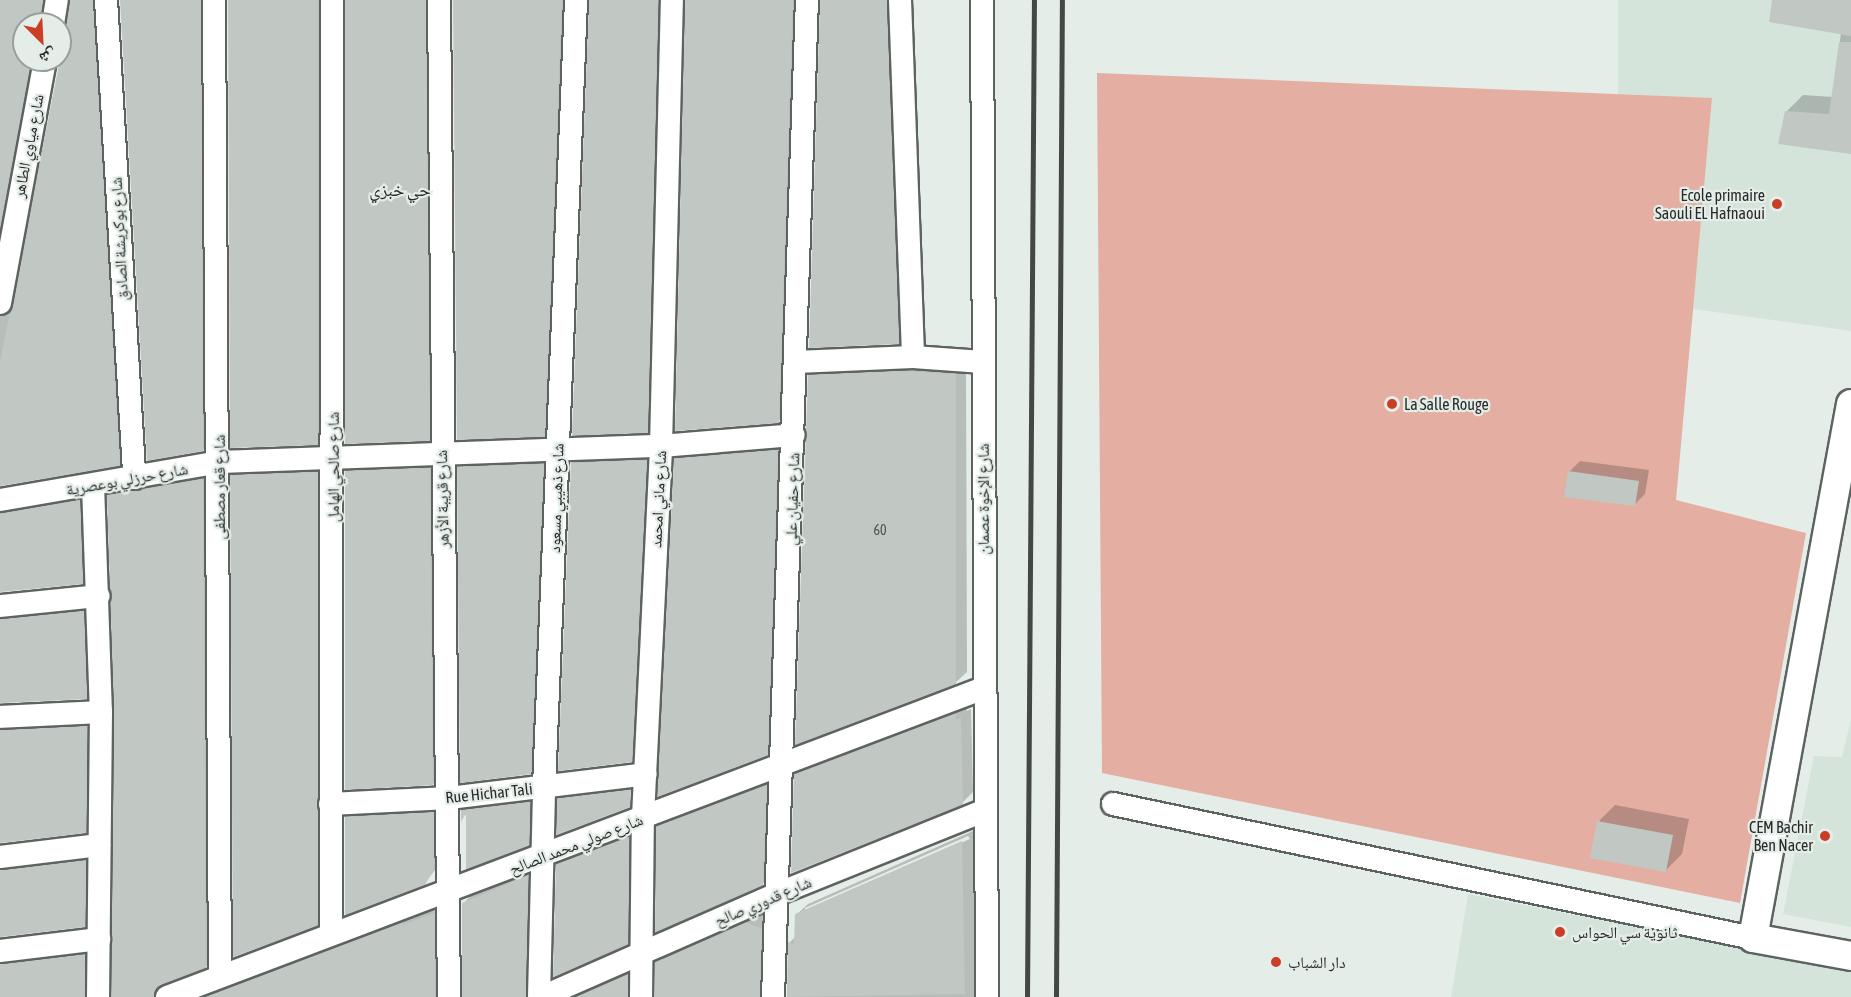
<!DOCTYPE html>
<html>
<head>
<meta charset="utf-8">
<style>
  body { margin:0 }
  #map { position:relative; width:1851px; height:997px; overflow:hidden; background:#e5ede8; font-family:"Asap Condensed","Noto Naskh Arabic",sans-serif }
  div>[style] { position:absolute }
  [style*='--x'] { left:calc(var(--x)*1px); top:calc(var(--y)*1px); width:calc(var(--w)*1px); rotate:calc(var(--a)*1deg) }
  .built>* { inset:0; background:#d5e4db }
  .green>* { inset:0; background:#e4aea2 }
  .shadow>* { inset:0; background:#0003 }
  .building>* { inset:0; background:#c1c8c4 }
  .roads { filter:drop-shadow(2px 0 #5d6360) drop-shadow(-2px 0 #5d6360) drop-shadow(0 2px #5d6360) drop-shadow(0 -2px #5d6360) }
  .minor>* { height:22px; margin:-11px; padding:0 11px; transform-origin:11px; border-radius:11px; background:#fff }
  .tertiary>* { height:28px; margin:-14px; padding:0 14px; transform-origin:14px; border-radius:14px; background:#fff }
  .rail>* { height:4.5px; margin:-2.25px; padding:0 2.25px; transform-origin:2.25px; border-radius:2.25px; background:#434745 }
  .dots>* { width:16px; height:16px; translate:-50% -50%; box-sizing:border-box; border:3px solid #e5ede8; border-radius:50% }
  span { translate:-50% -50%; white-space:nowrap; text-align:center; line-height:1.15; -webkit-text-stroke:4.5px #e5ede8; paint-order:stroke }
  .number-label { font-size:14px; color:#4e5250 }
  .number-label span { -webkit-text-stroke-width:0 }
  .street-label { font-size:16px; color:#282b2a }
  .poi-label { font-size:16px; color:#282b2a }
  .right { translate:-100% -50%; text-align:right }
  .left { translate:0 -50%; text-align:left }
  .neighbourhood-label { font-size:18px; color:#282b2a }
  .north { position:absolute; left:12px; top:12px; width:60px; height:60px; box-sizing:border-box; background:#e5ede8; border:2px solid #999f9c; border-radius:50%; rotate:156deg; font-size:16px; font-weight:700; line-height:24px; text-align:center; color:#282b2a }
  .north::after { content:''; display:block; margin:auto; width:21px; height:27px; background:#c93e25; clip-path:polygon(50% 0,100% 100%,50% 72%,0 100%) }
</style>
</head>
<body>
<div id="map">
  <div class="built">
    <div style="clip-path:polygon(1618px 0,1851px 0,1851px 331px,1693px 309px,1712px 99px,1618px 94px)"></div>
    <div style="clip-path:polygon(1851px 719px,1851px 927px,1783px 914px,1814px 756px,1842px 757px)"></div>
    <div style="clip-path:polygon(1468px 894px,1851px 970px,1851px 997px,1451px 997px)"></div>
  </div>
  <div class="green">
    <div style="clip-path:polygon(1097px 73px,1712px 98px,1676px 500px,1806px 533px,1740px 903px,1102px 773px)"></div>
  </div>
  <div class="shadow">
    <div style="clip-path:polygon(0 0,53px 0,56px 24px,24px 24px,24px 60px,41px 60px,0 273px)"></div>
    <div style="clip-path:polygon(71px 0,105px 0,130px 453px,119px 464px,0 485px,0 298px,10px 306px,15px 304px,60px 62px,60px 25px,68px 26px)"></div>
    <div style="clip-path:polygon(121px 0,211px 0,214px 439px,203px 450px)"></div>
    <div style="clip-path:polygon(229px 0,329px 0,328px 433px,317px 443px)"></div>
    <div style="clip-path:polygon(347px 0,436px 0,440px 428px,429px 439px)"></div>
    <div style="clip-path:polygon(454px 0,572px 0,555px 424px,544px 435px)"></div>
    <div style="clip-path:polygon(591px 0,668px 0,658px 421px,647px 431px)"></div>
    <div style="clip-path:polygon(687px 0,803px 0,789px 410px,778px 421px)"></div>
    <div style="clip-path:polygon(822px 0,898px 0,909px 332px,898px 343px)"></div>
    <div style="clip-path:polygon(1774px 0,1851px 0,1851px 153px,1787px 111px,1803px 95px,1833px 97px,1841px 33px)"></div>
    <div style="clip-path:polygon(966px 363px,967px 672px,955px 683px,809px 376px,820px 365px)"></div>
    <div style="clip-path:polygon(788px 440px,778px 743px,767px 754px,675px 459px,686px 448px)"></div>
    <div style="clip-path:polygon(657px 450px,642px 750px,631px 761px,572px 463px,583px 452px)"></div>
    <div style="clip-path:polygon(554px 454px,541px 762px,530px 773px,459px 468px,470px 457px)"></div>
    <div style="clip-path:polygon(441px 458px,444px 773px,433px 784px,346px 472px,357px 461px)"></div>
    <div style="clip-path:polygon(1580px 461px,1649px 470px,1645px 494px,1634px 505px,1569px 472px)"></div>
    <div style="clip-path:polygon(328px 462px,328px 913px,317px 924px,232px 476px,243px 465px)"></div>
    <div style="clip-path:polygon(214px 469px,217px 955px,206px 966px,164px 984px,170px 997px,111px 997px,116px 712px,108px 496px,119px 485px)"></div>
    <div style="clip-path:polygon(90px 490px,93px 572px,82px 583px,0 591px,0 497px)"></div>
    <div style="clip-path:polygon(94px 601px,97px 687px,86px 698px,0 696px,0 603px)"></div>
    <div style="clip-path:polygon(967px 703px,967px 711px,971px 709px,973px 792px,962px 803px,796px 775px,807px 764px)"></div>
    <div style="clip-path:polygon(98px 716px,97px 821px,86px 832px,0 842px,0 722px)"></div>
    <div style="clip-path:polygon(777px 775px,774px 873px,762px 884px,658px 827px,669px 816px)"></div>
    <div style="clip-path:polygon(evenodd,641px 779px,640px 795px,629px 806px,559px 799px,570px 788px,641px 779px,630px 782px,633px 782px,632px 801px,629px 801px,630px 782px)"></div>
    <div style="clip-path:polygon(540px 792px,539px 833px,528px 844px,467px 813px,462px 819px,462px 811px,473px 800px)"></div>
    <div style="clip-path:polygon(444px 802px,445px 857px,424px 884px,346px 817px,357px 806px)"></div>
    <div style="clip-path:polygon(1615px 805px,1689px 819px,1682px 854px,1666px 870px,1599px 821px)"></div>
    <div style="clip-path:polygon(640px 827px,638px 932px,627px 943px,557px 865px,568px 854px)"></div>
    <div style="clip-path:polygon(evenodd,973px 831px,977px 997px,787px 997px,790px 942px,796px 936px,796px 915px,808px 904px,973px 831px,968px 836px,970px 839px,805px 911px,805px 908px,968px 836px)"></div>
    <div style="clip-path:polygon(96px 850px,96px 915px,85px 926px,0 936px,0 854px)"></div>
    <div style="clip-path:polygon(539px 865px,536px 978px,525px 989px,504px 997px,464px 997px,463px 904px,474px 892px)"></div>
    <div style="clip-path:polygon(445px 903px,453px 997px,190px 997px)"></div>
    <div style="clip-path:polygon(758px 912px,772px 919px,778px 997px,656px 997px,656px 963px,668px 952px)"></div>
    <div style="clip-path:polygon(95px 944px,105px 997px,0 997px,0 948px)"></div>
    <div style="clip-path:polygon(638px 965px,644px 997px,564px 997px)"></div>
  </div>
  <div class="building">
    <div style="clip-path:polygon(0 0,43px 0,40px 24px,24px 24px,24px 60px,31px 60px,0 229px)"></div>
    <div style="clip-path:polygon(70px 0,93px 0,120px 466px,0 486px,0 362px,60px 60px,60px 35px,66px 26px)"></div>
    <div style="clip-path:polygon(120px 0,201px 0,203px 451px,147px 461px)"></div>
    <div style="clip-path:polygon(228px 0,318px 0,318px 445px,230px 448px)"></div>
    <div style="clip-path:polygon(345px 0,426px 0,430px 441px,345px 444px)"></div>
    <div style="clip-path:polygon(453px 0,562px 0,545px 437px,457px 440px)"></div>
    <div style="clip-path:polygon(589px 0,658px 0,648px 433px,572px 436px)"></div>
    <div style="clip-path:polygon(685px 0,793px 0,779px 423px,675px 431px)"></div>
    <div style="clip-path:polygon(820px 0,887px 0,899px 344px,809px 348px)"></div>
    <div style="clip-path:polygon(1772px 0,1851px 0,1851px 36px,1769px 22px)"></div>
    <div style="clip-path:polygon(1839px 42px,1851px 42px,1851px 154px,1778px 144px,1785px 111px,1829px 114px)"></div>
    <div style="clip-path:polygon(904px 371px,956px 374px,956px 684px,795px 745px,808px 375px)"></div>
    <div style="clip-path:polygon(778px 450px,768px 755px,657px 797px,674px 458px)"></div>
    <div style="clip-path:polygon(647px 460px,632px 762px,558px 771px,571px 463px)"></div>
    <div style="clip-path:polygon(544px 464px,531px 774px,460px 783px,457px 467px)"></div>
    <div style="clip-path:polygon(430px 468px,433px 785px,345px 790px,345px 471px)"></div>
    <div style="clip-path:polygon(1568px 471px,1639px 481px,1635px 506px,1564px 497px)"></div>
    <div style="clip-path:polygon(318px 472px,318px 926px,233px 957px,230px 475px)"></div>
    <div style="clip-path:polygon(203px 479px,206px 968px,162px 985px,154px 997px,111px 997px,114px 712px,107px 495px)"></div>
    <div style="clip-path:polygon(80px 500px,83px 584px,0 592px,0 513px)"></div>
    <div style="clip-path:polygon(84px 611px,87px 699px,0 703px,0 619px)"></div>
    <div style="clip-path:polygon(956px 713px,956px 720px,961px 718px,963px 805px,791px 873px,794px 774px)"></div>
    <div style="clip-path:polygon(87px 726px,86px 833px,0 843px,0 730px)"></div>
    <div style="clip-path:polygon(767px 785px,763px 885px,655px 933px,656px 826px)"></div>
    <div style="clip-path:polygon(631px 789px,630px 807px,556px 835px,557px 798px)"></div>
    <div style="clip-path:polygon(530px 802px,529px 846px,466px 870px,466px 813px,461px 822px,461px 810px)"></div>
    <div style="clip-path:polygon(434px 812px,434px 869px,425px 885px,345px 915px,345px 817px)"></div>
    <div style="clip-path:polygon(1597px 821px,1673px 835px,1666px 872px,1590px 858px)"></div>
    <div style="clip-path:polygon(629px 837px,628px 945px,553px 977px,556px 864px)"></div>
    <div style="clip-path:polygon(962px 841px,965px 994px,787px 997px,788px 942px,794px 944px,795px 914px)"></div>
    <div style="clip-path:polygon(86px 860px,85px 927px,0 937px,0 870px)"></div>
    <div style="clip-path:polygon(528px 875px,526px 997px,462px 997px,462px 903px)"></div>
    <div style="clip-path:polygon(435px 913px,435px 997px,205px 997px,404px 922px,402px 925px)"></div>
    <div style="clip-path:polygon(746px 922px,762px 929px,760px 997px,654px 997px,655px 962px)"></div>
    <div style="clip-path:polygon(85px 954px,85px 997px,0 997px,0 964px)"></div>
    <div style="clip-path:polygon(628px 974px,628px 997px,576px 997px)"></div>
  </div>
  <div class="roads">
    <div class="minor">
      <div style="--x:106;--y:0;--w:479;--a:86.6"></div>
      <div style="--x:214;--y:0;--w:974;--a:89.65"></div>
      <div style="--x:439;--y:0;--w:997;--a:89.43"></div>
      <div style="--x:900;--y:0;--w:357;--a:87.9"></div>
      <div style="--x:982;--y:0;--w:997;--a:89.71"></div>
      <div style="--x:53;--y:24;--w:24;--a:-81"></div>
      <div style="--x:0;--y:303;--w:247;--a:-79.5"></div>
      <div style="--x:796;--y:362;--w:117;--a:-2.4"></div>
      <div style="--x:913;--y:357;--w:70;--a:4.1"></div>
      <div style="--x:93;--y:485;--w:227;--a:88"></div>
      <div style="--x:101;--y:712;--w:285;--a:90.6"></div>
      <div style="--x:0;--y:500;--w:223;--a:-9.8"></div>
      <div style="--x:220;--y:462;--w:441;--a:-2.1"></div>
      <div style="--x:661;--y:446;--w:133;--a:-4.7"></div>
      <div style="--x:0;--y:606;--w:99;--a:-5.8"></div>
      <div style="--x:0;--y:717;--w:101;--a:-2.8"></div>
      <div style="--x:330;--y:804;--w:119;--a:-2.9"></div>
      <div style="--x:449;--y:798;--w:198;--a:-6.9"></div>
      <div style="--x:1113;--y:804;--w:654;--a:11.83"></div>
      <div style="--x:0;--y:857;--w:100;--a:-6.9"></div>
      <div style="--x:331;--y:934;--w:934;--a:-89.94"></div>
      <div style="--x:0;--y:951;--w:100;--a:-6.9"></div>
      <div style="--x:167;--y:997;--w:873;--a:-20.72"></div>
      <div style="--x:539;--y:997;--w:210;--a:-88.6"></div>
      <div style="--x:544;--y:787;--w:788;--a:-87.67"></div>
      <div style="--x:542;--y:997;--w:257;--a:-23.7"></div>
      <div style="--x:777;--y:894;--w:225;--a:-21.9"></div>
      <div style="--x:641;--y:997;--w:180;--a:-89.4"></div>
      <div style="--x:643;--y:817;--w:371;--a:-87.2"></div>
      <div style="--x:661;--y:446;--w:446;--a:-88.6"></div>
      <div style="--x:773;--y:997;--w:998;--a:-88.05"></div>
    </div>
    <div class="tertiary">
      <div style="--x:1851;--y:404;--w:543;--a:100.4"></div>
      <div style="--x:1753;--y:938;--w:100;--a:10.4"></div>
    </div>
  </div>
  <div class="rail">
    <div style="--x:1027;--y:997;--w:997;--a:-89.6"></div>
    <div style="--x:1056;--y:997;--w:997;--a:-89.66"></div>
  </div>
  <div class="dots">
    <div style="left:1777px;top:204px;background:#c93e25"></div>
    <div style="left:1392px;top:404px;background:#c93e25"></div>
    <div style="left:1825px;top:836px;background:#c93e25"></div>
    <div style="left:1560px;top:932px;background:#c93e25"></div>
    <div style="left:1276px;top:962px;background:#c93e25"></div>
  </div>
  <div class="number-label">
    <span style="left:880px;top:530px">60</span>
  </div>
  <div class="street-label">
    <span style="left:28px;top:146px;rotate:-79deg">شارع مياوي الطاهر</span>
    <span style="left:119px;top:239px;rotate:-93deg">شارع بوكريشة الصادق</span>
    <span style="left:333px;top:467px;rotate:-90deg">شارع صالحي الهامل</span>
    <span style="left:127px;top:479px;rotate:-10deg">شارع حرزلي بوعصرية</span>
    <span style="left:219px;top:487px;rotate:-90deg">شارع قعار مصطفى</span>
    <span style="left:556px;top:498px;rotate:-88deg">شارع ذهيبي مسعود</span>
    <span style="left:442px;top:499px;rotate:-91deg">شارع قريبة الأزهر</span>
    <span style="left:658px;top:499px;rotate:-87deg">شارع ماني امحمد</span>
    <span style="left:792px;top:499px;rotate:-88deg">شارع حفيان علي</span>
    <span style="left:983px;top:499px;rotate:-90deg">شارع الإخوة عصمان</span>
    <span style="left:489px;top:793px;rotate:-6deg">Rue Hichar Tali</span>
    <span style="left:576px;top:844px;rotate:-21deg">شارع صولي محمد الصالح</span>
    <span style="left:763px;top:901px;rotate:-23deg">شارع قدوري صالح</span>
  </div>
  <div class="poi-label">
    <span class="right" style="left:1765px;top:204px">Ecole primaire<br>Saouli EL Hafnaoui</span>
    <span class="left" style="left:1404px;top:404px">La Salle Rouge</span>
    <span class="right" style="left:1813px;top:836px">CEM Bachir<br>Ben Nacer</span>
    <span class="left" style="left:1572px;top:932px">ثانوية سي الحواس</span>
    <span class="left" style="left:1288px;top:962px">دار الشباب</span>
  </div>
  <div class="neighbourhood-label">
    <span style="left:400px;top:190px">حي خبزي</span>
  </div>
  <div class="north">ش</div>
</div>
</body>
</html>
